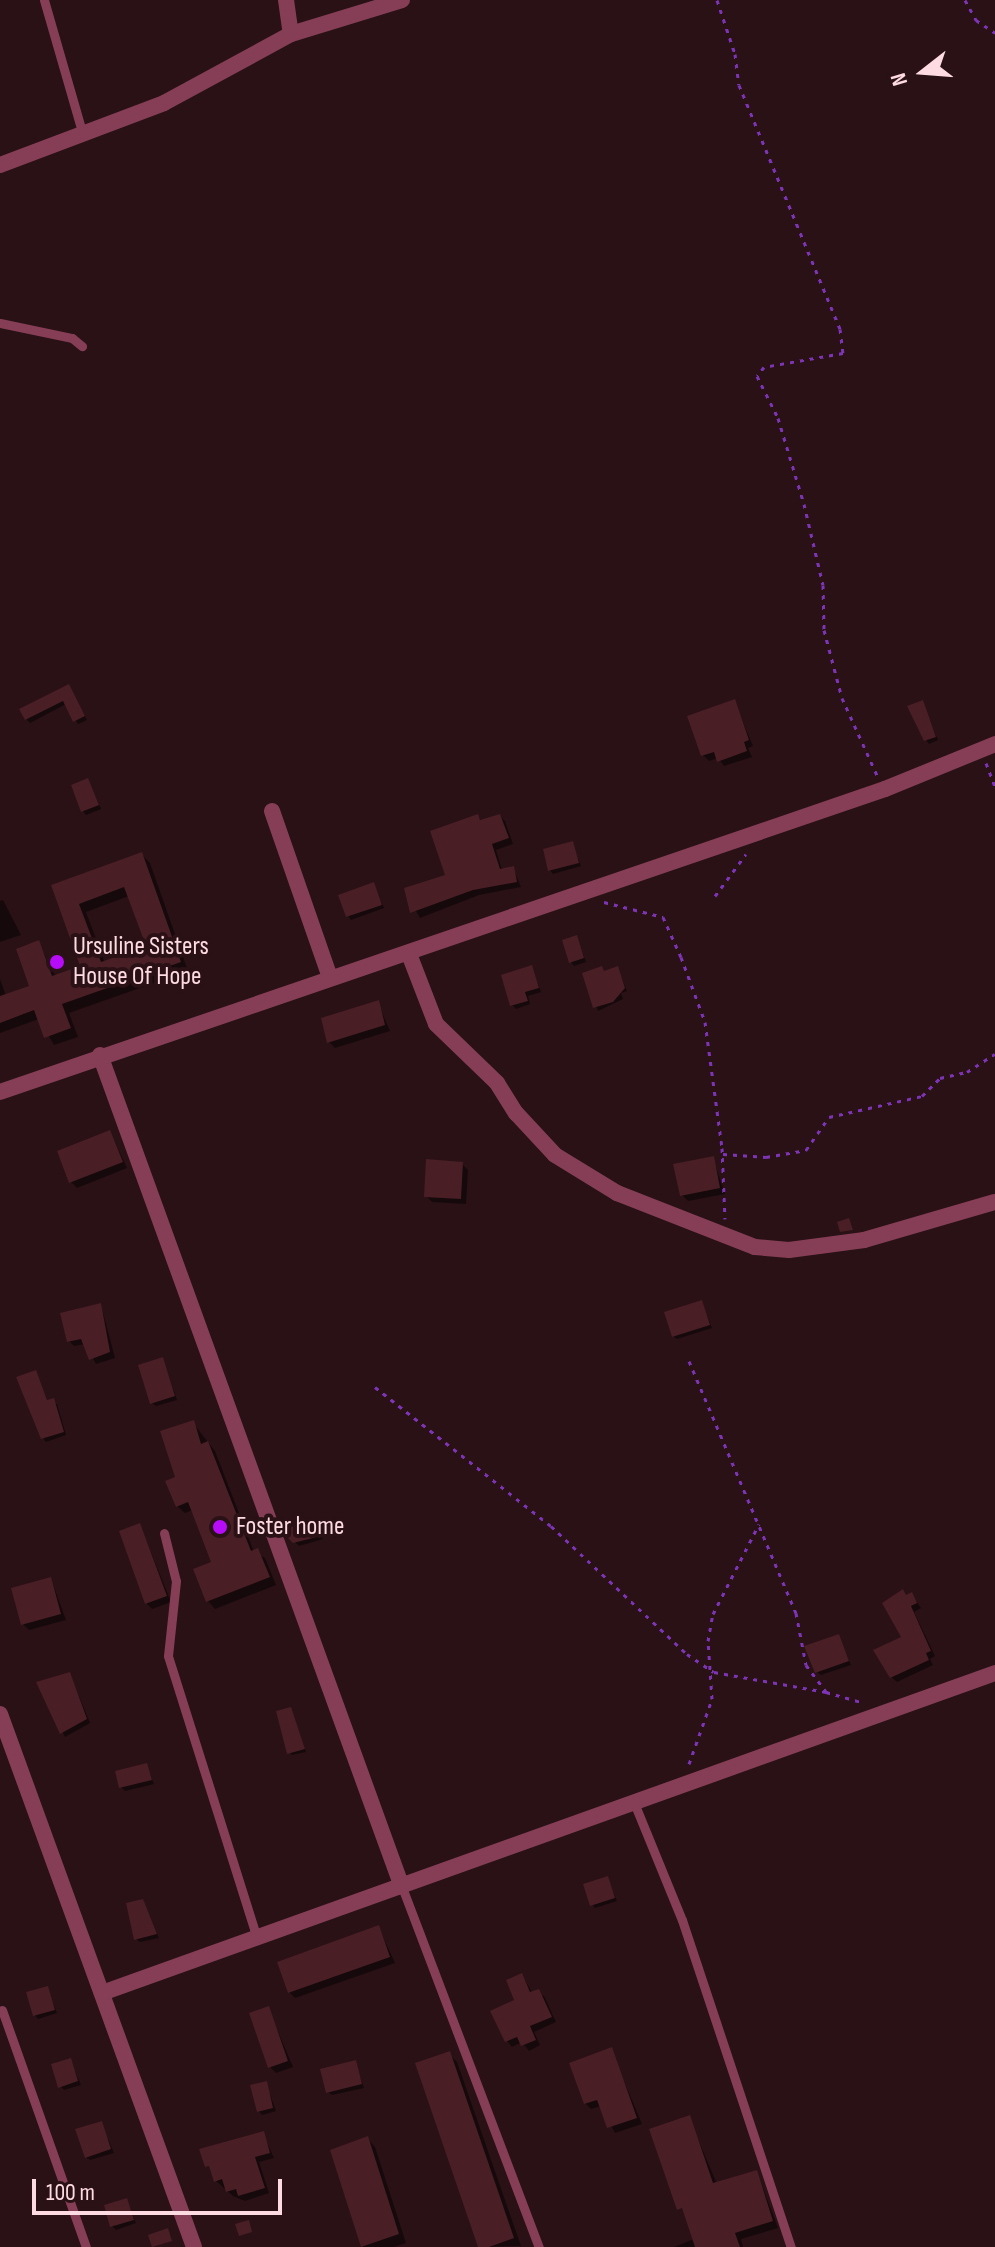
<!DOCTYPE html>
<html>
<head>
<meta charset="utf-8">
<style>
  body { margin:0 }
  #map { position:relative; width:995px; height:2247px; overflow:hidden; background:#291116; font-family:"Sofia Sans Condensed",sans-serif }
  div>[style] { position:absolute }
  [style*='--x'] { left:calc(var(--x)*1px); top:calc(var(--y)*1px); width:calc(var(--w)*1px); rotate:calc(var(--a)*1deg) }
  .shadow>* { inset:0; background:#0007 }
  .building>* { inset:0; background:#491e25 }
  .path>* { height:3px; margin-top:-1.5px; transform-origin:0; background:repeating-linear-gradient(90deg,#7e34b7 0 4px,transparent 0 10px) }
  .service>* { height:9px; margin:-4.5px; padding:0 4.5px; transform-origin:4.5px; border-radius:4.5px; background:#863e56 }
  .minor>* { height:16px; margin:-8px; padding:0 8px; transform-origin:8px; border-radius:8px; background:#863e56 }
  .dots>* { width:22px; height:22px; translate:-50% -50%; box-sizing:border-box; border:4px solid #291116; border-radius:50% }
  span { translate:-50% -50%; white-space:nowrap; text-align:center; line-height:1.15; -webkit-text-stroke:8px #291116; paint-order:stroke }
  .poi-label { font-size:26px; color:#fedae3 }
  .left { translate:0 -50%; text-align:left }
  .north { position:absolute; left:883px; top:32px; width:80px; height:80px; -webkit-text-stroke:6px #291116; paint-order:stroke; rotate:253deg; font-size:22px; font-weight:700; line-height:32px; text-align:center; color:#fedae3 }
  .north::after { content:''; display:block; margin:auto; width:28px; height:36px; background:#fedae3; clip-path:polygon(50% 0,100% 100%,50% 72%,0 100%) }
  .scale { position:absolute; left:32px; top:2179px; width:250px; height:36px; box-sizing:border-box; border:4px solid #fedae3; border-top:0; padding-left:10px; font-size:24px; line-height:28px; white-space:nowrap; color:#fedae3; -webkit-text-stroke:6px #291116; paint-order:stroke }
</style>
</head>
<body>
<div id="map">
  <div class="shadow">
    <div style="clip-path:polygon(69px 686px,87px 720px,78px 724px,66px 704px,30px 723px,26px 719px)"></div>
    <div style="clip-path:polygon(734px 701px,753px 746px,748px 748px,752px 757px,724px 766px,718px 758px,709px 761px,703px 755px)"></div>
    <div style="clip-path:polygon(922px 703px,938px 740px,929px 744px,926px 740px)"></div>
    <div style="clip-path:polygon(88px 780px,101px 809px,86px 815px,83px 811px)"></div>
    <div style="clip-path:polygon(477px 816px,483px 822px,500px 816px,505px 821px,513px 844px,496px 850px,502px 870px,513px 868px,521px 887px,479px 895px,420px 918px,406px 893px,448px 876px)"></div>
    <div style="clip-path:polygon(572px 844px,581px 866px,553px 874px,550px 870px)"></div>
    <div style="clip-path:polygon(evenodd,142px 855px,150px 863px,188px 971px,69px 1013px,78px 1037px,54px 1045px,39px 1019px,0 1033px,0 979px,6px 996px,32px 987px,38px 942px,56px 977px,82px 968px,54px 886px,142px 855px,129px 896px,148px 947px,105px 963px,86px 912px,129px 896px)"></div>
    <div style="clip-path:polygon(374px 885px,384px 908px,351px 920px,348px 916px)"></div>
    <div style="clip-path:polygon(3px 900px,21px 935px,0 942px,0 901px)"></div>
    <div style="clip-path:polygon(576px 937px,586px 962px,574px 966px,571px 962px)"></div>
    <div style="clip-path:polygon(531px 967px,541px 992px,528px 996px,530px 1004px,516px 1009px,512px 1005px)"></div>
    <div style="clip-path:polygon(618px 969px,627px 991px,621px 993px,623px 999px,598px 1011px,584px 974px)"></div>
    <div style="clip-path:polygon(378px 1003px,390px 1031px,335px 1048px,329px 1042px)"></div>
    <div style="clip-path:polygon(110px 1132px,127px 1168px,77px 1188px,71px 1182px)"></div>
    <div style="clip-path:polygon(713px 1158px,725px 1194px,688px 1201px,682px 1195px)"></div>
    <div style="clip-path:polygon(462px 1164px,468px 1170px,466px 1204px,432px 1202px,426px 1196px)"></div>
    <div style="clip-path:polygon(701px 1302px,712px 1328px,677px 1339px,673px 1336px)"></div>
    <div style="clip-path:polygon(101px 1305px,115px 1358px,96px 1364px,85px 1344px,74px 1346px,69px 1341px)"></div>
    <div style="clip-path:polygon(163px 1359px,177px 1400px,156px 1406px,152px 1403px)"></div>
    <div style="clip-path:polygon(35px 1372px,48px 1402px,57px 1404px,66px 1435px,46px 1442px,43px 1438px)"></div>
    <div style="clip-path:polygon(193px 1423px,215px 1451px,254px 1552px,265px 1558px,276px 1585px,215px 1609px,208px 1601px,214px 1563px,193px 1510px,185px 1513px,177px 1506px,178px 1478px)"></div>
    <div style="clip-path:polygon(312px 1524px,323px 1539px,299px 1546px,295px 1542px)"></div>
    <div style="clip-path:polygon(140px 1525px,171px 1602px,152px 1609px,146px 1603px)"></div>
    <div style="clip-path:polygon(51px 1579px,66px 1620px,29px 1630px,23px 1624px)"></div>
    <div style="clip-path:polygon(911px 1594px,921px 1608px,914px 1612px,935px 1656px,930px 1659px,933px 1665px,897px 1682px,891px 1677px)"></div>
    <div style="clip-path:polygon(839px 1637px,851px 1665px,821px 1675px,817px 1672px)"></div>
    <div style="clip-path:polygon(70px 1674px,90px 1723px,65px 1737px,39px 1684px)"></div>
    <div style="clip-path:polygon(291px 1709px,306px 1752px,292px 1755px,289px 1752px)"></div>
    <div style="clip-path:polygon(146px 1765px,154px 1784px,125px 1791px,121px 1787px)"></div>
    <div style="clip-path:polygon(607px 1878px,617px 1901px,595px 1908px,592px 1904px)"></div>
    <div style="clip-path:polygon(142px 1901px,159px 1938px,140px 1942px,136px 1939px)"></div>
    <div style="clip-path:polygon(379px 1928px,395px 1963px,295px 1998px,289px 1992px)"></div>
    <div style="clip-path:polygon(522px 1975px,533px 1994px,544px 1996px,556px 2022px,534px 2032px,540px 2045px,529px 2051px,522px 2042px,512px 2047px,507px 2041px)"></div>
    <div style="clip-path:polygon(47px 1988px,57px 2013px,38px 2019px,35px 2015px)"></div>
    <div style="clip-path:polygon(268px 2008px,293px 2067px,276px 2073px,270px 2067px)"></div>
    <div style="clip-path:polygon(611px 2050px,642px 2124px,615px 2133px,601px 2106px,591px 2109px,585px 2103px)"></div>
    <div style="clip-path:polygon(449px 2054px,457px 2062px,521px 2246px,480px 2247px)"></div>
    <div style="clip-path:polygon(70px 2060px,81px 2085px,64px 2090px,60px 2086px)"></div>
    <div style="clip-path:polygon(355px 2062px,364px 2088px,332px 2095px,328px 2092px)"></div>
    <div style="clip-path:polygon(266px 2083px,276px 2111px,262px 2115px,259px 2111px)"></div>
    <div style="clip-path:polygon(689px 2118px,717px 2184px,757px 2172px,778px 2228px,741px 2239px,743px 2247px,674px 2247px,694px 2239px)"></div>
    <div style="clip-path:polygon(101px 2123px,114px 2153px,90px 2160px,86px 2157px)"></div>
    <div style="clip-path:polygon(263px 2134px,274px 2158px,259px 2162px,269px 2193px,245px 2201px,233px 2196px,216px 2181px)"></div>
    <div style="clip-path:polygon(367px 2138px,375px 2147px,406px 2243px,394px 2247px,363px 2247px,332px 2151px)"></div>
    <div style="clip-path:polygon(126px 2200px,136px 2223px,116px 2230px,112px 2226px)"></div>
  </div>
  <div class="building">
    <div style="clip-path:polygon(69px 684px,85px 716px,73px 722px,63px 701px,25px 720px,19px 709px)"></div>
    <div style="clip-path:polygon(735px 699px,749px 740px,744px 742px,747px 751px,717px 762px,714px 752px,701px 756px,687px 716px)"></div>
    <div style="clip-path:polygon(923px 700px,936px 737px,924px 741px,907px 706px)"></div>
    <div style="clip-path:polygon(88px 778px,99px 805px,81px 812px,71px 785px)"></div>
    <div style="clip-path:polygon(478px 814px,480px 820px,500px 814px,509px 838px,492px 844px,500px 869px,514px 866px,517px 882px,473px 890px,410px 913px,404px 888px,445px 875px,430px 831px)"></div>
    <div style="clip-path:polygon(573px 841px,579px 863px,548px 871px,543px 849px)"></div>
    <div style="clip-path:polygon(evenodd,142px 852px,181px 962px,62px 1004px,71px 1028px,44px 1038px,34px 1010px,0 1023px,0 996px,29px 986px,16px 949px,39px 940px,52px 976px,80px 966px,51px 885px,142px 852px,124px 887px,146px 946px,101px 962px,79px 904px,124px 887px)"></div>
    <div style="clip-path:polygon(374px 882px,382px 905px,346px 917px,338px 895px)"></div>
    <div style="clip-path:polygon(577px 935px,584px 958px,569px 963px,562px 940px)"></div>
    <div style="clip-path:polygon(532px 965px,539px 988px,525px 992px,528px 1001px,510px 1006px,501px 975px)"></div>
    <div style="clip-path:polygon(602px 966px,604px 971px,618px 966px,625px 988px,613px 1002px,593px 1008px,582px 973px)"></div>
    <div style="clip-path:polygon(379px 1000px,385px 1025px,327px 1043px,321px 1018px)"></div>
    <div style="clip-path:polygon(110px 1130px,123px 1162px,69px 1183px,57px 1151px)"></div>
    <div style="clip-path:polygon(714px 1156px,720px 1188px,680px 1196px,673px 1164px)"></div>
    <div style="clip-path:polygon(426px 1159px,463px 1162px,461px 1199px,424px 1197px)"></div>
    <div style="clip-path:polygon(849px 1218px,853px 1230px,840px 1232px,837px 1222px)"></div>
    <div style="clip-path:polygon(702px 1300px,710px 1325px,672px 1337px,664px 1312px)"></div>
    <div style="clip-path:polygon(101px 1303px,110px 1352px,89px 1360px,81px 1339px,67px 1342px,60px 1313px)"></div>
    <div style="clip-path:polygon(163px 1357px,175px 1396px,150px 1404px,138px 1365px)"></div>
    <div style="clip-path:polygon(36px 1370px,47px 1400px,54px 1398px,64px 1432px,41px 1439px,16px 1377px)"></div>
    <div style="clip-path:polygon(194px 1420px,201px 1444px,208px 1441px,251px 1551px,258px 1548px,270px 1577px,206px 1602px,193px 1569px,211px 1562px,188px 1502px,176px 1507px,165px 1481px,175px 1477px,160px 1431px)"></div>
    <div style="clip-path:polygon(313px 1522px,321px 1536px,293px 1543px,287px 1537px,283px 1527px)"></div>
    <div style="clip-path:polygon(140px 1523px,167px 1596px,145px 1604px,119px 1531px)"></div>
    <div style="clip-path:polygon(51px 1577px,61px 1614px,21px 1625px,11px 1588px)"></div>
    <div style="clip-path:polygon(903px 1589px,906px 1595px,912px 1592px,917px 1603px,911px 1606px,931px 1651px,926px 1653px,929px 1660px,890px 1678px,873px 1650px,901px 1637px,882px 1603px)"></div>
    <div style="clip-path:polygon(839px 1634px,849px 1661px,815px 1673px,804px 1646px)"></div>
    <div style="clip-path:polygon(70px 1672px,87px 1719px,60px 1734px,36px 1682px)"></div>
    <div style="clip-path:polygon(291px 1707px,305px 1749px,287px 1754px,276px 1711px)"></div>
    <div style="clip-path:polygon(147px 1763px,152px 1780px,119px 1788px,115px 1771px)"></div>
    <div style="clip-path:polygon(608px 1876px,615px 1898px,590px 1906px,583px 1884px)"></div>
    <div style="clip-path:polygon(143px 1899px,157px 1934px,134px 1940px,126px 1903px)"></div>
    <div style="clip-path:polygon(379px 1925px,390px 1957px,288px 1993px,277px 1962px)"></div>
    <div style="clip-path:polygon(522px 1973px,530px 1992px,539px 1989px,552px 2017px,530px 2026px,536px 2040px,521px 2046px,517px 2037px,505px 2042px,490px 2011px,514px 2000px,506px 1980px)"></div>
    <div style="clip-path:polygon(48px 1986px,55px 2010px,33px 2016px,26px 1992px)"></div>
    <div style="clip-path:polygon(269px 2006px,288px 2061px,268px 2068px,249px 2013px)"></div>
    <div style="clip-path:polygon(612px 2047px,637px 2118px,607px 2128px,597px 2100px,584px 2104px,569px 2063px)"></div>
    <div style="clip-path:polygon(450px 2051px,514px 2238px,489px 2247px,478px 2247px,415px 2063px)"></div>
    <div style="clip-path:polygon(71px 2058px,78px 2081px,58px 2088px,51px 2064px)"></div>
    <div style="clip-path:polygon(356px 2060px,362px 2084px,326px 2093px,320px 2069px)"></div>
    <div style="clip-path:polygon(267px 2081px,273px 2108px,257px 2112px,250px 2085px)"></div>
    <div style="clip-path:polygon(690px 2115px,713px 2183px,757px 2170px,773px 2221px,735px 2233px,740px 2247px,695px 2247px,682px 2208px,677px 2210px,649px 2129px)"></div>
    <div style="clip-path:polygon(102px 2121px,111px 2149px,85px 2158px,75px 2129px)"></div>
    <div style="clip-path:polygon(264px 2131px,270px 2153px,255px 2157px,265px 2188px,238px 2196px,236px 2189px,226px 2192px,222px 2179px,214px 2182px,209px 2166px,205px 2167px,199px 2149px)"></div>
    <div style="clip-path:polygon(368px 2136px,399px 2234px,361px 2247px,330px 2150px)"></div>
    <div style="clip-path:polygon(127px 2198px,134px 2220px,110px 2227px,104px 2205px)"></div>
    <div style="clip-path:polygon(249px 2220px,252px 2232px,239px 2236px,235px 2224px)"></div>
    <div style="clip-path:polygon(168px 2228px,172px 2241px,152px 2247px,148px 2235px)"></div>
  </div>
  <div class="path">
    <div style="--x:717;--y:0;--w:57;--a:71.6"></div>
    <div style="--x:735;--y:54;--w:31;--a:83"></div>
    <div style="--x:739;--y:85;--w:264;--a:67.5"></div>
    <div style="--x:840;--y:329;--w:24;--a:83"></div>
    <div style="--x:843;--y:353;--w:80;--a:170"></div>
    <div style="--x:764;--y:367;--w:11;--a:128"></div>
    <div style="--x:757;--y:376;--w:47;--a:63.4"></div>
    <div style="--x:778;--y:418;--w:90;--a:73.2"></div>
    <div style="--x:804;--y:504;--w:83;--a:76.8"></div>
    <div style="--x:823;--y:585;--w:45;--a:88.7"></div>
    <div style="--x:824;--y:630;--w:70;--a:75.2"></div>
    <div style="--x:842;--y:698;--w:85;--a:65.6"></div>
    <div style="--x:965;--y:0;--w:23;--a:61"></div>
    <div style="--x:976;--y:20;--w:23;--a:34"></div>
    <div style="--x:986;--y:763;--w:25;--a:69"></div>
    <div style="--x:715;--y:896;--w:52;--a:-53.6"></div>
    <div style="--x:604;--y:902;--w:61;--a:14.3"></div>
    <div style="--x:663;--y:917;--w:44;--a:65.8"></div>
    <div style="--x:681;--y:957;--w:69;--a:69.7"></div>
    <div style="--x:705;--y:1022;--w:127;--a:82.3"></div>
    <div style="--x:722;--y:1148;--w:71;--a:87.6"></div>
    <div style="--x:723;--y:1154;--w:43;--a:4"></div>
    <div style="--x:766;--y:1157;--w:41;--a:-9.9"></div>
    <div style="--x:806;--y:1150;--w:40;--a:-55.1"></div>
    <div style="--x:829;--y:1117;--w:95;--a:-12.7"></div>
    <div style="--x:922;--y:1096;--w:25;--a:-45"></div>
    <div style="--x:940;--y:1078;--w:28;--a:-13"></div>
    <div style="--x:967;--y:1072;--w:33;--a:-33"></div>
    <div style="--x:689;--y:1361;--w:274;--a:67"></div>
    <div style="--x:796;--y:1613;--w:53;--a:79.1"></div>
    <div style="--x:806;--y:1665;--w:34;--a:53"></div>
    <div style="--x:826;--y:1692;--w:36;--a:16"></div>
    <div style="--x:375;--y:1387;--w:224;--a:38.3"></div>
    <div style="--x:551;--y:1526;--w:187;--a:43.3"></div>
    <div style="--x:687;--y:1654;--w:32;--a:34"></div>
    <div style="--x:714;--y:1672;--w:114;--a:10.1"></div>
    <div style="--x:689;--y:1764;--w:69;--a:-70.5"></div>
    <div style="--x:712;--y:1699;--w:58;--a:-93.9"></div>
    <div style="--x:708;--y:1641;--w:27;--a:-80"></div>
    <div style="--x:713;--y:1614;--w:101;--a:-62.9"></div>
  </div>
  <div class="service">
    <div style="--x:44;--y:0;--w:141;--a:73.9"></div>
    <div style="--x:0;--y:323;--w:74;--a:11.8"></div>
    <div style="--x:72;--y:338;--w:13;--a:39"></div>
    <div style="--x:164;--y:1533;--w:49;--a:76"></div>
    <div style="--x:176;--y:1581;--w:75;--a:96.1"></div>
    <div style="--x:168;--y:1656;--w:293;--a:72.5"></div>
    <div style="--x:635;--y:1805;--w:124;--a:67.8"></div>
    <div style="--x:682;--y:1920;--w:345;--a:71.6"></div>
    <div style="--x:402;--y:1887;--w:385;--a:69.2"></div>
    <div style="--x:2;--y:2010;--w:251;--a:70.5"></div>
  </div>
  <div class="minor">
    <div style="--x:286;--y:0;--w:34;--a:82"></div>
    <div style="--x:0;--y:165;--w:175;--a:-20.7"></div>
    <div style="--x:164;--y:103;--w:145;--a:-28.5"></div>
    <div style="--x:291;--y:34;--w:116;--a:-17"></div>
    <div style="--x:272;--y:811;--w:177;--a:70.8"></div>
    <div style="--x:409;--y:954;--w:75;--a:68.9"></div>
    <div style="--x:436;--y:1024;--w:85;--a:44"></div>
    <div style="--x:497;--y:1083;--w:36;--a:58"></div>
    <div style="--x:516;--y:1113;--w:57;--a:47.1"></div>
    <div style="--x:555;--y:1155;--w:73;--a:31.5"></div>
    <div style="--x:617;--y:1193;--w:148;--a:21.4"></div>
    <div style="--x:755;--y:1247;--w:34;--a:5"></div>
    <div style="--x:789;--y:1250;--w:76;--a:-7.6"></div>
    <div style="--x:864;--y:1240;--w:136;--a:-16.2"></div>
    <div style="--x:100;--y:1055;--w:885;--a:70.05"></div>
    <div style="--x:0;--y:1092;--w:935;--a:-18.9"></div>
    <div style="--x:885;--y:789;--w:119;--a:-22.2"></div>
    <div style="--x:0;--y:1714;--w:567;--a:70"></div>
    <div style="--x:102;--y:1993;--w:949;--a:-19.71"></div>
  </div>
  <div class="dots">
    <div style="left:57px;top:962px;background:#b70cf7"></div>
    <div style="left:220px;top:1527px;background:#b70cf7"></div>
  </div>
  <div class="poi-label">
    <span class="left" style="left:73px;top:962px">Ursuline Sisters<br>House Of Hope</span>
    <span class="left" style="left:236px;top:1527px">Foster home</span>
  </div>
  <div class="north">N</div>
  <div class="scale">100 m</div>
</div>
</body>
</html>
